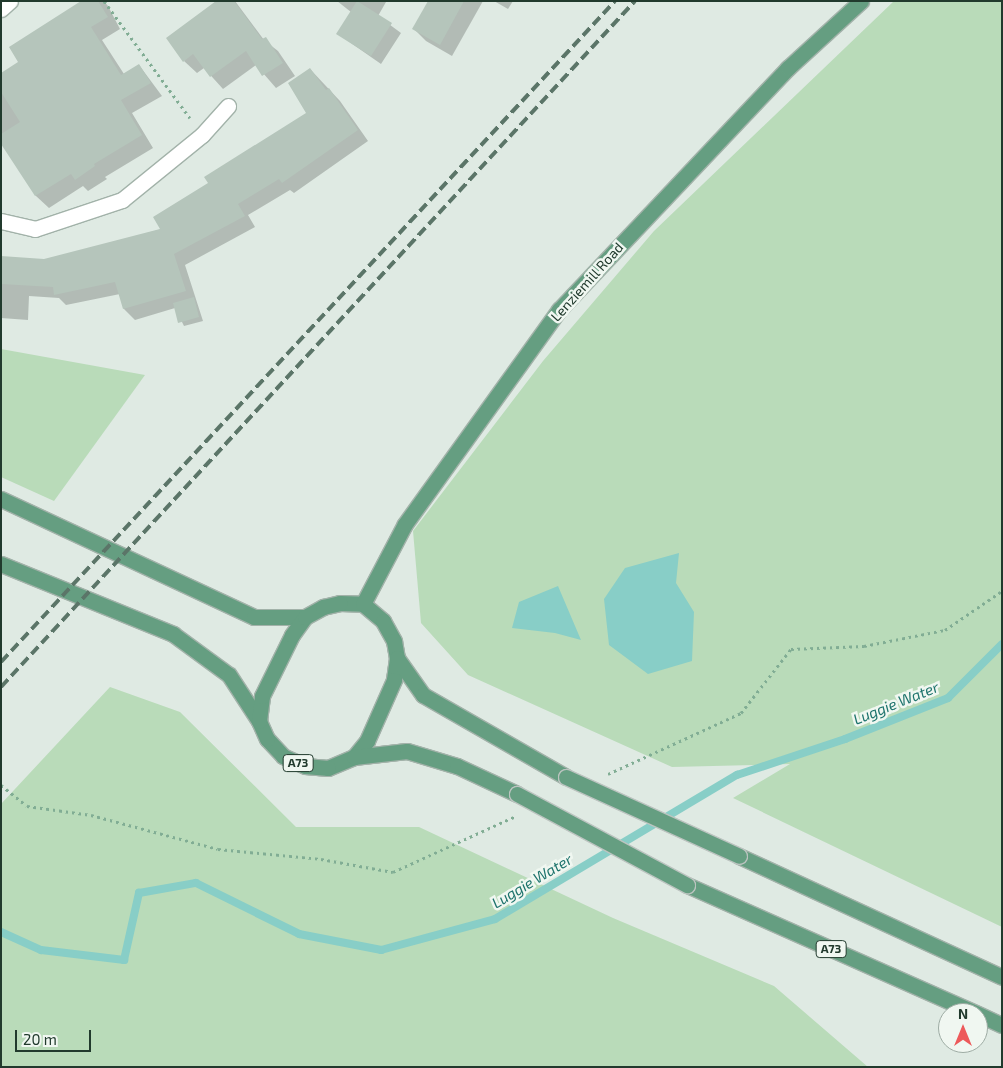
<!DOCTYPE html>
<html>
<head>
<meta charset="utf-8">
<style>
  body { margin:0 }
  #map { position:relative; width:1003px; height:1068px; overflow:hidden; background:#dfeae3; font-family:"Exo 2",sans-serif }
  div>[style] { position:absolute }
  [style*='--x'] { left:calc(var(--x)*1px); top:calc(var(--y)*1px); width:calc(var(--w)*1px); rotate:calc(var(--a)*1deg) }
  .green>* { inset:0; background:#b9dbb9 }
  .water>* { inset:0; background:#88cec7 }
  .shadow>* { inset:0; background:#0003 }
  .stream>* { height:8px; margin:-4px; padding:0 4px; transform-origin:4px; border-radius:4px; background:#88cec7 }
  .building>* { inset:0; background:#b5c5bb }
  .path>* { height:3px; margin-top:-1.5px; transform-origin:0; background:repeating-linear-gradient(90deg,#81ad94 0 2.5px,transparent 0 6.5px) }
  .roads { filter:drop-shadow(1px 0 #a2b2a9) drop-shadow(-1px 0 #a2b2a9) drop-shadow(0 1px #a2b2a9) drop-shadow(0 -1px #a2b2a9) }
  .minor>* { height:15px; margin:-7.5px; padding:0 7.5px; transform-origin:7.5px; border-radius:7.5px; background:#fff }
  .major>* { height:15px; margin:-7.5px; padding:0 7.5px; transform-origin:7.5px; border-radius:7.5px; background:#659e81 }
  .rail>* { height:4px; margin-top:-2px; transform-origin:0; background:repeating-linear-gradient(90deg,#5b7568 0 10px,transparent 0 15px) }
  .bridges { filter:drop-shadow(1px 0 #bcc4c0) drop-shadow(-1px 0 #bcc4c0) drop-shadow(0 1px #bcc4c0) drop-shadow(0 -1px #bcc4c0) }
  .major-bridge>* { height:15px; margin:-7.5px; padding:0 7.5px; transform-origin:7.5px; border-radius:7.5px; background:#659e81 }
  span { translate:-50% -50%; white-space:nowrap; text-align:center; line-height:1.15; -webkit-text-stroke:5px #f0f7f1; paint-order:stroke }
  .shield-label span { padding:1px 4px; background:#f0f7f1; border:1px solid; border-radius:4px; -webkit-text-stroke-width:0 }
  .shield-label { font-size:12px; color:#213a2d; font-weight:700 }
  .street-label { font-size:14px; color:#213a2d }
  .water-label { font-size:15px; color:#1d736c; font-style:italic }
  .frame { position:absolute; inset:0; border:2px solid #213a2d; pointer-events:none }
  .north { position:absolute; left:938px; top:1003px; width:50px; height:50px; box-sizing:border-box; background:#f0f7f1; border:1px solid #9daba3; border-radius:50%; rotate:0deg; font-size:14px; font-weight:700; line-height:20px; text-align:center; color:#213a2d }
  .north::after { content:''; display:block; margin:auto; width:18px; height:22px; background:#ed5a5b; clip-path:polygon(50% 0,100% 100%,50% 72%,0 100%) }
  .scale { position:absolute; left:15px; top:1030px; width:76px; height:22px; box-sizing:border-box; border:2px solid #213a2d; border-top:0; padding-left:6px; font-size:15px; line-height:18px; white-space:nowrap; color:#213a2d; -webkit-text-stroke:4px #f0f7f1; paint-order:stroke }
</style>
</head>
<body>
<div id="map">
  <div class="green">
    <div style="clip-path:polygon(894px 1px,1002px 1px,1002px 927px,733px 798px,790px 764px,672px 767px,468px 675px,421px 623px,413px 531px,543px 361px,654px 231px)"></div>
    <div style="clip-path:polygon(1px 349px,145px 375px,54px 501px,1px 477px)"></div>
    <div style="clip-path:polygon(110px 687px,180px 712px,296px 827px,419px 827px,613px 918px,774px 986px,868px 1067px,1px 1067px,1px 804px)"></div>
  </div>
  <div class="water">
    <div style="clip-path:polygon(679px 553px,676px 583px,694px 612px,692px 661px,648px 674px,609px 645px,604px 599px,625px 568px)"></div>
    <div style="clip-path:polygon(558px 586px,581px 640px,555px 633px,512px 628px,519px 602px)"></div>
  </div>
  <div class="shadow">
    <div style="clip-path:polygon(84px 1px,104px 1px,108px 6px,120px 29px,102px 40px,124px 74px,139px 65px,162px 96px,132px 113px,153px 148px,105px 177px,107px 179px,88px 191px,83px 186px,49px 208px,36px 196px,1px 141px,1px 74px,20px 63px)"></div>
    <div style="clip-path:polygon(218px 1px,235px 1px,264px 40px,278px 51px,295px 76px,276px 88px,256px 65px,223px 89px,204px 68px,197px 73px,184px 61px)"></div>
    <div style="clip-path:polygon(337px 1px,386px 2px,378px 16px,401px 33px,381px 64px,338px 34px,351px 12px)"></div>
    <div style="clip-path:polygon(429px 1px,483px 1px,452px 56px,426px 41px,414px 29px)"></div>
    <div style="clip-path:polygon(494px 1px,513px 1px,508px 9px)"></div>
    <div style="clip-path:polygon(310px 69px,340px 101px,368px 141px,294px 193px,290px 190px,248px 215px,255px 227px,185px 265px,203px 321px,184px 326px,175px 308px,135px 320px,124px 309px,120px 294px,66px 305px,59px 298px,29px 296px,28px 320px,1px 318px,1px 258px,44px 261px,162px 229px,209px 184px,308px 113px)"></div>
  </div>
  <div class="stream">
    <div style="--x:1;--y:932;--w:44;--a:24.2"></div>
    <div style="--x:41;--y:950;--w:84;--a:6.9"></div>
    <div style="--x:124;--y:960;--w:69;--a:-77.4"></div>
    <div style="--x:139;--y:893;--w:58;--a:-10"></div>
    <div style="--x:196;--y:883;--w:115;--a:26.3"></div>
    <div style="--x:299;--y:934;--w:84;--a:11"></div>
    <div style="--x:381;--y:950;--w:118;--a:-15.2"></div>
    <div style="--x:495;--y:919;--w:282;--a:-30.8"></div>
    <div style="--x:737;--y:775;--w:114;--a:-18.4"></div>
    <div style="--x:845;--y:739;--w:111;--a:-21.7"></div>
    <div style="--x:948;--y:698;--w:76;--a:-45"></div>
  </div>
  <div class="building">
    <div style="clip-path:polygon(81px 1px,98px 1px,108px 17px,91px 27px,121px 75px,139px 64px,151px 83px,121px 100px,142px 135px,94px 164px,95px 166px,75px 180px,71px 174px,35px 196px,1px 144px,1px 134px,20px 122px,1px 92px,1px 73px,18px 62px,9px 47px)"></div>
    <div style="clip-path:polygon(216px 1px,234px 1px,262px 39px,266px 37px,283px 63px,262px 76px,246px 51px,210px 77px,193px 54px,183px 62px,166px 38px)"></div>
    <div style="clip-path:polygon(357px 1px,392px 23px,371px 56px,336px 34px)"></div>
    <div style="clip-path:polygon(428px 1px,464px 1px,440px 45px,412px 29px)"></div>
    <div style="clip-path:polygon(310px 68px,326px 90px,329px 88px,358px 130px,282px 183px,279px 179px,238px 204px,245px 216px,174px 254px,186px 291px,123px 309px,115px 282px,54px 295px,53px 287px,1px 284px,1px 256px,44px 259px,160px 229px,153px 217px,208px 183px,204px 177px,306px 113px,288px 83px)"></div>
    <div style="clip-path:polygon(194px 297px,199px 317px,178px 323px,173px 303px)"></div>
  </div>
  <div class="path">
    <div style="--x:104;--y:1;--w:145;--a:53.7"></div>
    <div style="--x:608;--y:774;--w:146;--a:-24.6"></div>
    <div style="--x:741;--y:713;--w:81;--a:-52"></div>
    <div style="--x:791;--y:649;--w:73;--a:-2.4"></div>
    <div style="--x:864;--y:646;--w:83;--a:-11.2"></div>
    <div style="--x:945;--y:630;--w:69;--a:-34.4"></div>
    <div style="--x:1;--y:785;--w:33;--a:39"></div>
    <div style="--x:27;--y:806;--w:65;--a:8"></div>
    <div style="--x:91;--y:815;--w:131;--a:15"></div>
    <div style="--x:218;--y:849;--w:103;--a:5.5"></div>
    <div style="--x:321;--y:859;--w:73;--a:10.2"></div>
    <div style="--x:393;--y:872;--w:135;--a:-24.5"></div>
  </div>
  <div class="roads">
    <div class="minor">
      <div style="--x:1;--y:9;--w:12;--a:-42"></div>
      <div style="--x:1;--y:221;--w:35;--a:13"></div>
      <div style="--x:35;--y:229;--w:92;--a:-18.4"></div>
      <div style="--x:122;--y:200;--w:103;--a:-39.1"></div>
      <div style="--x:202;--y:135;--w:39;--a:-48"></div>
    </div>
    <div class="major">
      <div style="--x:1;--y:499;--w:279;--a:25"></div>
      <div style="--x:254;--y:617;--w:51;--a:0"></div>
      <div style="--x:1;--y:564;--w:186;--a:22.1"></div>
      <div style="--x:173;--y:634;--w:69;--a:36.2"></div>
      <div style="--x:229;--y:675;--w:55;--a:56.9"></div>
      <div style="--x:340;--y:603;--w:23;--a:2"></div>
      <div style="--x:363;--y:604;--w:26;--a:40"></div>
      <div style="--x:383;--y:621;--w:23;--a:61"></div>
      <div style="--x:394;--y:641;--w:17;--a:80"></div>
      <div style="--x:397;--y:658;--w:22;--a:98"></div>
      <div style="--x:394;--y:680;--w:67;--a:113.9"></div>
      <div style="--x:367;--y:741;--w:21;--a:129"></div>
      <div style="--x:354;--y:757;--w:28;--a:157"></div>
      <div style="--x:328;--y:768;--w:23;--a:-175"></div>
      <div style="--x:305;--y:766;--w:24;--a:-156"></div>
      <div style="--x:283;--y:756;--w:23;--a:-133"></div>
      <div style="--x:267;--y:739;--w:20;--a:-114"></div>
      <div style="--x:259;--y:721;--w:25;--a:-83"></div>
      <div style="--x:262;--y:696;--w:68;--a:-63.8"></div>
      <div style="--x:292;--y:635;--w:22;--a:-54"></div>
      <div style="--x:305;--y:617;--w:21;--a:-29"></div>
      <div style="--x:323;--y:607;--w:17;--a:-13"></div>
      <div style="--x:363;--y:604;--w:90;--a:-62.3"></div>
      <div style="--x:405;--y:524;--w:264;--a:-54.3"></div>
      <div style="--x:559;--y:310;--w:333;--a:-46.6"></div>
      <div style="--x:788;--y:68;--w:99;--a:-42.5"></div>
      <div style="--x:397;--y:658;--w:45;--a:54.9"></div>
      <div style="--x:423;--y:695;--w:165;--a:29.8"></div>
      <div style="--x:354;--y:757;--w:53;--a:-6.5"></div>
      <div style="--x:407;--y:751;--w:52;--a:16.7"></div>
      <div style="--x:457;--y:766;--w:66;--a:25"></div>
      <div style="--x:739;--y:856;--w:289;--a:24.7"></div>
      <div style="--x:687;--y:885;--w:316;--a:23.9"></div>
      <div style="--x:978;--y:1014;--w:26;--a:25"></div>
    </div>
  </div>
  <div class="rail">
    <div style="--x:1;--y:662;--w:902;--a:-47.11"></div>
    <div style="--x:1;--y:687;--w:934;--a:-47.26"></div>
  </div>
  <div class="bridges">
    <div class="major-bridge">
      <div style="--x:566;--y:777;--w:190;--a:24.5"></div>
      <div style="--x:517;--y:794;--w:193;--a:28.2"></div>
    </div>
  </div>
  <div class="shield-label">
    <span style="left:298px;top:763px">A73</span>
    <span style="left:831px;top:949px">A73</span>
  </div>
  <div class="street-label">
    <span style="left:587px;top:282px;rotate:-48deg">Lenziemill Road</span>
  </div>
  <div class="water-label">
    <span style="left:896px;top:703px;rotate:-22deg">Luggie Water</span>
    <span style="left:532px;top:881px;rotate:-31deg">Luggie Water</span>
  </div>
  <div class="frame"></div>
  <div class="north">N</div>
  <div class="scale">20 m</div>
</div>
</body>
</html>
